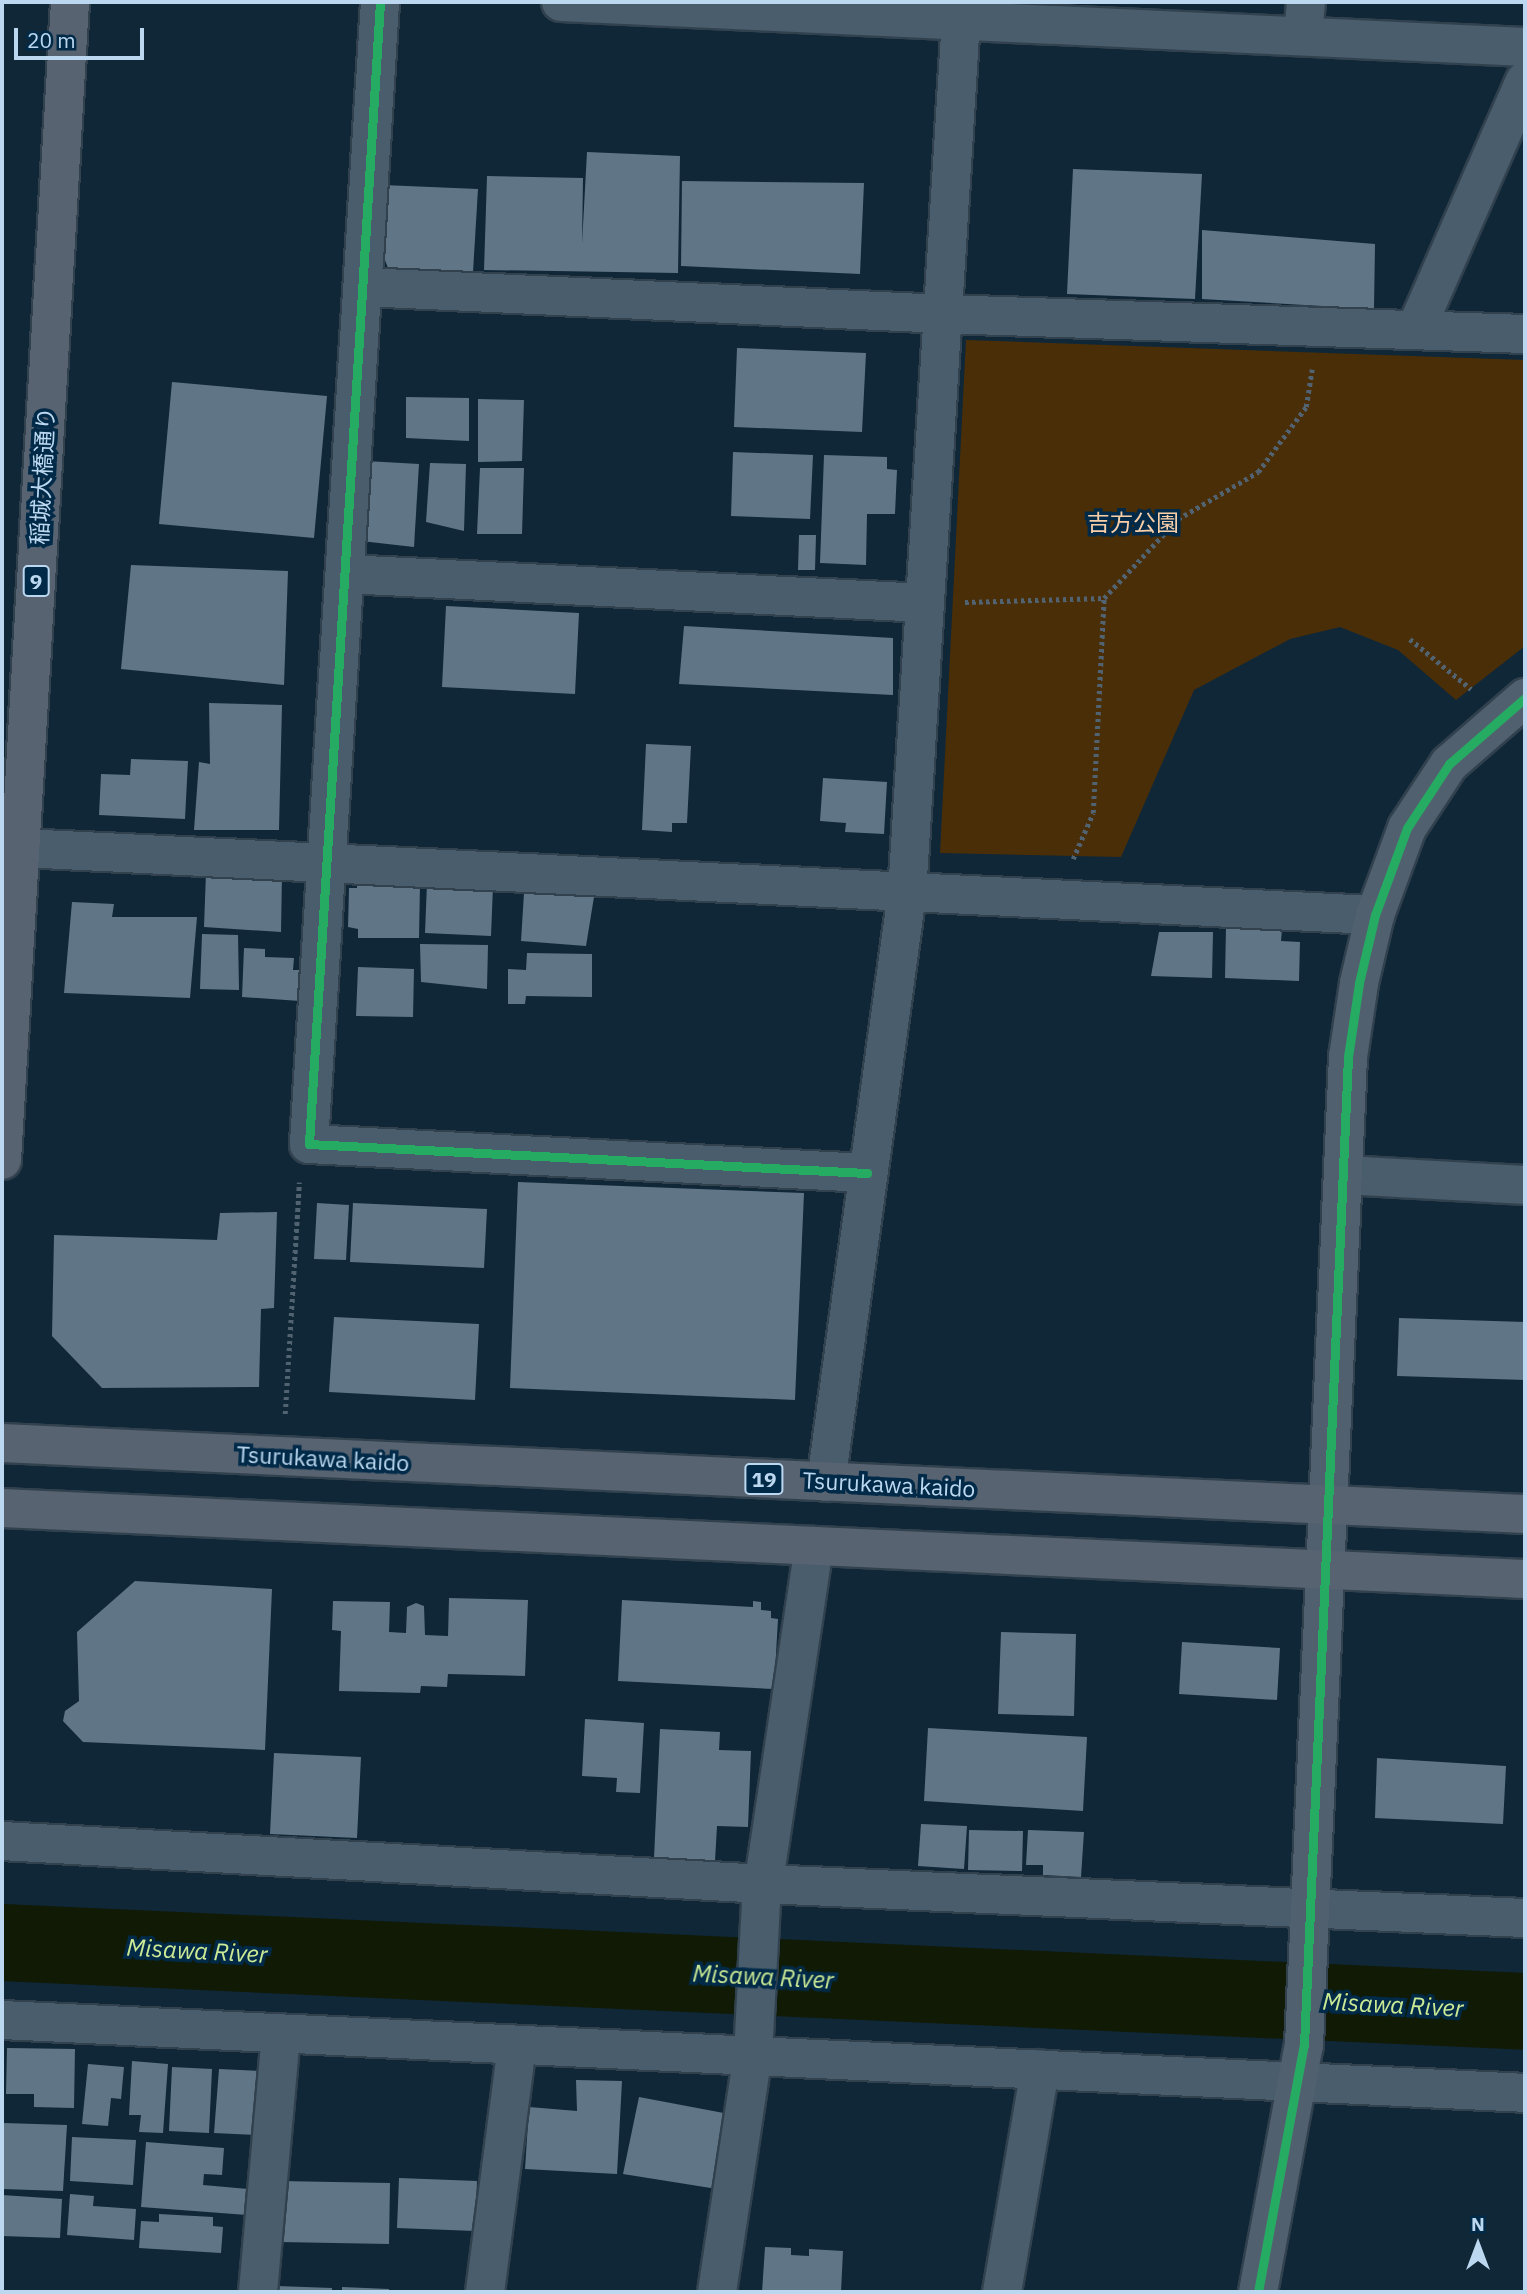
<!DOCTYPE html>
<html>
<head>
<meta charset="utf-8">
<style>
  body { margin:0 }
  #map { position:relative; width:1527px; height:2294px; overflow:hidden; background:#102738; font-family:"IBM Plex Sans","Noto Sans JP",sans-serif }
  div>[style] { position:absolute }
  [style*='--x'] { left:calc(var(--x)*1px); top:calc(var(--y)*1px); width:calc(var(--w)*1px); rotate:calc(var(--a)*1deg) }
  .green>* { inset:0; background:#4a2e08 }
  .river>* { height:77px; margin:-38.5px; padding:0 38.5px; transform-origin:38.5px; border-radius:38.5px; background:#101a05 }
  .building>* { inset:0; background:#607687 }
  .path>* { height:4.5px; margin-top:-2.25px; transform-origin:0; background:repeating-linear-gradient(90deg,#516371 0 3.5px,transparent 0 7px) }
  .roads { filter:drop-shadow(2px 0 #31414e) drop-shadow(-2px 0 #31414e) drop-shadow(0 2px #31414e) drop-shadow(0 -2px #31414e) }
  .street>* { height:38px; margin:-19px; padding:0 19px; transform-origin:19px; border-radius:19px; background:#495d6d }
  .secondary>* { height:38px; margin:-19px; padding:0 19px; transform-origin:19px; border-radius:19px; background:#51606f }
  .primary>* { height:38px; margin:-19px; padding:0 19px; transform-origin:19px; border-radius:19px; background:#576371 }
  .cycleway>* { height:9px; margin:-4.5px; padding:0 4.5px; transform-origin:4.5px; border-radius:4.5px; background:#26ab63 }
  span { translate:-50% -50%; white-space:nowrap; text-align:center; line-height:1.15; -webkit-text-stroke:7px #002a48; paint-order:stroke }
  .shield-label span { padding:2px 5px; background:#002a48; border:2px solid; border-radius:5px; -webkit-text-stroke-width:0 }
  .shield-label { font-size:21px; color:#bcd8f0; font-weight:700 }
  .street-label { font-size:23px; color:#bcd8f0 }
  .park-label { font-size:23px; color:#f9cfa9 }
  .water-label { font-size:24px; color:#ccea95; font-style:italic }
  .frame { position:absolute; inset:0; border:4px solid #bcd8f0; pointer-events:none }
  .north { position:absolute; left:1443px; top:2210px; width:70px; height:70px; -webkit-text-stroke:5px #002a48; paint-order:stroke; rotate:0deg; font-size:19px; font-weight:700; line-height:28px; text-align:center; color:#bcd8f0 }
  .north::after { content:''; display:block; margin:auto; width:24px; height:32px; background:#bcd8f0; clip-path:polygon(50% 0,100% 100%,50% 72%,0 100%) }
  .scale { position:absolute; left:14px; top:28px; width:130px; height:32px; box-sizing:border-box; border:4px solid #bcd8f0; border-top:0; padding-left:9px; font-size:21px; line-height:24px; white-space:nowrap; color:#bcd8f0; -webkit-text-stroke:5px #002a48; paint-order:stroke }
</style>
</head>
<body>
<div id="map">
  <div class="green">
    <div style="clip-path:polygon(966px 340px,1525px 360px,1525px 646px,1456px 700px,1398px 650px,1340px 627px,1290px 639px,1194px 690px,1121px 857px,940px 853px)"></div>
  </div>
  <div class="river">
    <div style="--x:2;--y:1942;--w:1525;--a:2.59"></div>
  </div>
  <div class="building">
    <div style="clip-path:polygon(587px 152px,680px 156px,678px 273px,484px 270px,487px 176px,583px 178px,582px 244px)"></div>
    <div style="clip-path:polygon(1073px 169px,1202px 174px,1195px 299px,1067px 294px)"></div>
    <div style="clip-path:polygon(682px 181px,864px 183px,860px 274px,681px 266px)"></div>
    <div style="clip-path:polygon(383px 185px,478px 189px,473px 272px,388px 268px,380px 247px)"></div>
    <div style="clip-path:polygon(1202px 230px,1375px 244px,1374px 309px,1202px 299px)"></div>
    <div style="clip-path:polygon(737px 348px,866px 353px,862px 432px,734px 427px)"></div>
    <div style="clip-path:polygon(172px 382px,327px 396px,314px 538px,159px 524px)"></div>
    <div style="clip-path:polygon(406px 397px,469px 398px,469px 441px,406px 438px)"></div>
    <div style="clip-path:polygon(478px 399px,524px 400px,522px 461px,478px 462px)"></div>
    <div style="clip-path:polygon(733px 452px,813px 455px,810px 519px,731px 516px)"></div>
    <div style="clip-path:polygon(824px 455px,887px 457px,887px 469px,897px 470px,895px 514px,867px 514px,866px 565px,820px 563px)"></div>
    <div style="clip-path:polygon(366px 461px,419px 464px,414px 547px,361px 541px)"></div>
    <div style="clip-path:polygon(430px 463px,466px 464px,464px 531px,426px 522px)"></div>
    <div style="clip-path:polygon(480px 468px,524px 468px,522px 534px,477px 534px)"></div>
    <div style="clip-path:polygon(799px 535px,816px 535px,815px 570px,798px 570px)"></div>
    <div style="clip-path:polygon(131px 565px,288px 571px,284px 685px,121px 669px)"></div>
    <div style="clip-path:polygon(446px 606px,579px 613px,575px 694px,442px 687px)"></div>
    <div style="clip-path:polygon(684px 626px,893px 638px,893px 695px,679px 684px)"></div>
    <div style="clip-path:polygon(209px 703px,282px 705px,279px 830px,194px 830px,199px 762px,210px 764px)"></div>
    <div style="clip-path:polygon(646px 744px,691px 746px,687px 823px,672px 823px,672px 832px,642px 830px)"></div>
    <div style="clip-path:polygon(131px 759px,188px 761px,185px 819px,99px 815px,101px 774px,130px 775px)"></div>
    <div style="clip-path:polygon(823px 778px,887px 782px,884px 834px,845px 832px,846px 823px,820px 821px)"></div>
    <div style="clip-path:polygon(206px 872px,282px 874px,281px 932px,204px 927px)"></div>
    <div style="clip-path:polygon(357px 882px,420px 885px,419px 938px,358px 938px,358px 929px,348px 927px,349px 888px,357px 888px)"></div>
    <div style="clip-path:polygon(427px 883px,493px 886px,491px 936px,425px 933px)"></div>
    <div style="clip-path:polygon(524px 893px,594px 897px,586px 946px,521px 941px)"></div>
    <div style="clip-path:polygon(72px 902px,114px 904px,112px 917px,197px 917px,190px 998px,64px 993px)"></div>
    <div style="clip-path:polygon(1226px 927px,1282px 929px,1281px 941px,1300px 942px,1299px 981px,1225px 978px)"></div>
    <div style="clip-path:polygon(1159px 932px,1213px 932px,1212px 978px,1151px 976px)"></div>
    <div style="clip-path:polygon(202px 934px,238px 935px,239px 990px,200px 989px)"></div>
    <div style="clip-path:polygon(420px 944px,488px 945px,487px 989px,421px 982px)"></div>
    <div style="clip-path:polygon(244px 948px,265px 949px,265px 957px,294px 958px,293px 970px,301px 970px,300px 1001px,242px 997px)"></div>
    <div style="clip-path:polygon(527px 953px,592px 954px,592px 997px,526px 996px,525px 1004px,508px 1004px,508px 969px,526px 970px)"></div>
    <div style="clip-path:polygon(358px 967px,414px 969px,413px 1017px,356px 1016px)"></div>
    <div style="clip-path:polygon(518px 1182px,804px 1193px,795px 1400px,510px 1388px)"></div>
    <div style="clip-path:polygon(317px 1203px,349px 1205px,346px 1260px,314px 1259px)"></div>
    <div style="clip-path:polygon(353px 1203px,487px 1209px,484px 1268px,350px 1262px)"></div>
    <div style="clip-path:polygon(277px 1212px,274px 1308px,261px 1309px,259px 1387px,102px 1388px,52px 1336px,54px 1235px,217px 1240px,220px 1213px)"></div>
    <div style="clip-path:polygon(334px 1317px,479px 1324px,475px 1400px,329px 1392px)"></div>
    <div style="clip-path:polygon(1399px 1318px,1525px 1322px,1525px 1380px,1397px 1376px)"></div>
    <div style="clip-path:polygon(135px 1581px,272px 1589px,265px 1750px,83px 1742px,63px 1721px,65px 1711px,79px 1701px,77px 1632px)"></div>
    <div style="clip-path:polygon(449px 1598px,528px 1600px,525px 1676px,448px 1674px,447px 1687px,421px 1686px,420px 1693px,339px 1691px,341px 1631px,332px 1630px,333px 1601px,390px 1602px,389px 1632px,406px 1633px,407px 1607px,416px 1603px,424px 1606px,425px 1635px,448px 1636px)"></div>
    <div style="clip-path:polygon(622px 1600px,753px 1607px,753px 1601px,761px 1602px,761px 1610px,771px 1611px,771px 1618px,778px 1619px,774px 1689px,618px 1681px)"></div>
    <div style="clip-path:polygon(1001px 1632px,1076px 1634px,1074px 1716px,998px 1714px)"></div>
    <div style="clip-path:polygon(1182px 1642px,1280px 1648px,1277px 1700px,1179px 1694px)"></div>
    <div style="clip-path:polygon(585px 1719px,644px 1723px,640px 1793px,616px 1792px,617px 1778px,582px 1776px)"></div>
    <div style="clip-path:polygon(928px 1728px,1087px 1737px,1083px 1811px,924px 1801px)"></div>
    <div style="clip-path:polygon(660px 1729px,720px 1732px,719px 1750px,751px 1751px,748px 1827px,717px 1826px,715px 1861px,654px 1858px)"></div>
    <div style="clip-path:polygon(274px 1753px,361px 1757px,357px 1838px,270px 1834px)"></div>
    <div style="clip-path:polygon(1377px 1758px,1506px 1766px,1503px 1824px,1375px 1818px)"></div>
    <div style="clip-path:polygon(921px 1824px,967px 1826px,964px 1869px,918px 1866px)"></div>
    <div style="clip-path:polygon(969px 1830px,1023px 1831px,1022px 1871px,968px 1870px)"></div>
    <div style="clip-path:polygon(1028px 1830px,1084px 1832px,1081px 1877px,1043px 1875px,1043px 1865px,1026px 1865px)"></div>
    <div style="clip-path:polygon(7px 2048px,75px 2049px,74px 2108px,34px 2107px,34px 2094px,6px 2094px)"></div>
    <div style="clip-path:polygon(132px 2061px,168px 2064px,163px 2133px,139px 2132px,141px 2115px,129px 2115px)"></div>
    <div style="clip-path:polygon(88px 2064px,124px 2067px,121px 2099px,111px 2098px,108px 2126px,82px 2124px)"></div>
    <div style="clip-path:polygon(172px 2067px,212px 2069px,209px 2133px,169px 2131px)"></div>
    <div style="clip-path:polygon(219px 2069px,260px 2071px,256px 2135px,214px 2133px)"></div>
    <div style="clip-path:polygon(576px 2080px,622px 2081px,617px 2174px,525px 2169px,529px 2107px,577px 2111px)"></div>
    <div style="clip-path:polygon(639px 2097px,729px 2114px,717px 2189px,623px 2174px)"></div>
    <div style="clip-path:polygon(4px 2123px,67px 2125px,63px 2191px,2px 2189px)"></div>
    <div style="clip-path:polygon(72px 2137px,136px 2140px,133px 2185px,70px 2181px)"></div>
    <div style="clip-path:polygon(146px 2142px,224px 2148px,222px 2175px,204px 2174px,203px 2185px,248px 2189px,247px 2215px,141px 2207px)"></div>
    <div style="clip-path:polygon(399px 2178px,477px 2181px,475px 2231px,397px 2228px)"></div>
    <div style="clip-path:polygon(280px 2181px,390px 2183px,389px 2244px,279px 2242px)"></div>
    <div style="clip-path:polygon(70px 2194px,94px 2196px,93px 2206px,136px 2209px,134px 2240px,67px 2235px)"></div>
    <div style="clip-path:polygon(2px 2195px,62px 2199px,60px 2238px,2px 2236px)"></div>
    <div style="clip-path:polygon(159px 2214px,213px 2217px,213px 2226px,223px 2227px,221px 2253px,139px 2248px,141px 2221px,159px 2222px)"></div>
    <div style="clip-path:polygon(765px 2247px,791px 2248px,791px 2255px,809px 2256px,809px 2249px,843px 2251px,841px 2292px,762px 2292px)"></div>
    <div style="clip-path:polygon(277px 2286px,332px 2288px,332px 2292px,277px 2292px)"></div>
    <div style="clip-path:polygon(342px 2287px,389px 2289px,389px 2292px,342px 2292px)"></div>
  </div>
  <div class="path">
    <div style="--x:965;--y:602;--w:139;--a:-1.6"></div>
    <div style="--x:1104;--y:598;--w:108;--a:-46.9"></div>
    <div style="--x:1178;--y:519;--w:93;--a:-30.4"></div>
    <div style="--x:1258;--y:472;--w:81;--a:-53.6"></div>
    <div style="--x:1306;--y:407;--w:38;--a:-81"></div>
    <div style="--x:1410;--y:639;--w:79;--a:39.3"></div>
    <div style="--x:1073;--y:859;--w:50;--a:-66.5"></div>
    <div style="--x:1093;--y:813;--w:215;--a:-87.1"></div>
    <div style="--x:285;--y:1414;--w:232;--a:-86.5"></div>
  </div>
  <div class="roads">
    <div class="street">
      <div style="--x:380;--y:2;--w:1144;--a:93.56"></div>
      <div style="--x:309;--y:1144;--w:559;--a:2.98"></div>
      <div style="--x:561;--y:2;--w:965;--a:2.67"></div>
      <div style="--x:1303;--y:36;--w:34;--a:-85"></div>
      <div style="--x:363;--y:287;--w:582;--a:2.66"></div>
      <div style="--x:944;--y:314;--w:581;--a:1.97"></div>
      <div style="--x:1416;--y:329;--w:271;--a:-66.3"></div>
      <div style="--x:345;--y:574;--w:581;--a:2.86"></div>
      <div style="--x:2;--y:847;--w:1375;--a:2.84"></div>
      <div style="--x:1345;--y:1175;--w:180;--a:3.2"></div>
      <div style="--x:826;--y:1482;--w:594;--a:-82.16"></div>
      <div style="--x:907;--y:894;--w:894;--a:-86.47"></div>
      <div style="--x:2;--y:1841;--w:763;--a:3.23"></div>
      <div style="--x:764;--y:1884;--w:762;--a:2.56"></div>
      <div style="--x:2;--y:2020;--w:1525;--a:2.74"></div>
      <div style="--x:258;--y:2292;--w:258;--a:-84.9"></div>
      <div style="--x:485;--y:2292;--w:248;--a:-82.6"></div>
      <div style="--x:717;--y:2292;--w:240;--a:-81.4"></div>
      <div style="--x:753;--y:2055;--w:154;--a:-87"></div>
      <div style="--x:761;--y:1901;--w:359;--a:-81.5"></div>
      <div style="--x:1002;--y:2292;--w:226;--a:-80.3"></div>
    </div>
    <div class="secondary">
      <div style="--x:1258;--y:2292;--w:251;--a:-79.5"></div>
      <div style="--x:1304;--y:2045;--w:989;--a:-87.45"></div>
      <div style="--x:1348;--y:1057;--w:75;--a:-81.5"></div>
      <div style="--x:1359;--y:983;--w:70;--a:-76.8"></div>
      <div style="--x:1375;--y:915;--w:93;--a:-69.8"></div>
      <div style="--x:1407;--y:828;--w:77;--a:-56.7"></div>
      <div style="--x:1449;--y:764;--w:101;--a:-41"></div>
    </div>
    <div class="primary">
      <div style="--x:2;--y:1160;--w:1160;--a:-86.64"></div>
      <div style="--x:2;--y:1443;--w:1525;--a:2.67"></div>
      <div style="--x:2;--y:1508;--w:1525;--a:2.67"></div>
    </div>
  </div>
  <div class="cycleway">
    <div style="--x:380;--y:2;--w:1144;--a:93.56"></div>
    <div style="--x:309;--y:1144;--w:559;--a:2.98"></div>
    <div style="--x:1258;--y:2292;--w:251;--a:-79.5"></div>
    <div style="--x:1304;--y:2045;--w:989;--a:-87.45"></div>
    <div style="--x:1348;--y:1057;--w:75;--a:-81.5"></div>
    <div style="--x:1359;--y:983;--w:70;--a:-76.8"></div>
    <div style="--x:1375;--y:915;--w:93;--a:-69.8"></div>
    <div style="--x:1407;--y:828;--w:77;--a:-56.7"></div>
    <div style="--x:1449;--y:764;--w:101;--a:-41"></div>
  </div>
  <div class="shield-label">
    <span style="left:36px;top:581px">9</span>
    <span style="left:764px;top:1479px">19</span>
  </div>
  <div class="street-label">
    <span style="left:42px;top:476px;rotate:-87deg">稲城大橋通り</span>
    <span style="left:323px;top:1458px;rotate:3deg">Tsurukawa kaido</span>
    <span style="left:889px;top:1484px;rotate:3deg">Tsurukawa kaido</span>
  </div>
  <div class="park-label">
    <span style="left:1133px;top:522px">吉方公園</span>
  </div>
  <div class="water-label">
    <span style="left:197px;top:1951px;rotate:3deg">Misawa River</span>
    <span style="left:763px;top:1977px;rotate:3deg">Misawa River</span>
    <span style="left:1393px;top:2005px;rotate:3deg">Misawa River</span>
  </div>
  <div class="frame"></div>
  <div class="north">N</div>
  <div class="scale">20 m</div>
</div>
</body>
</html>
